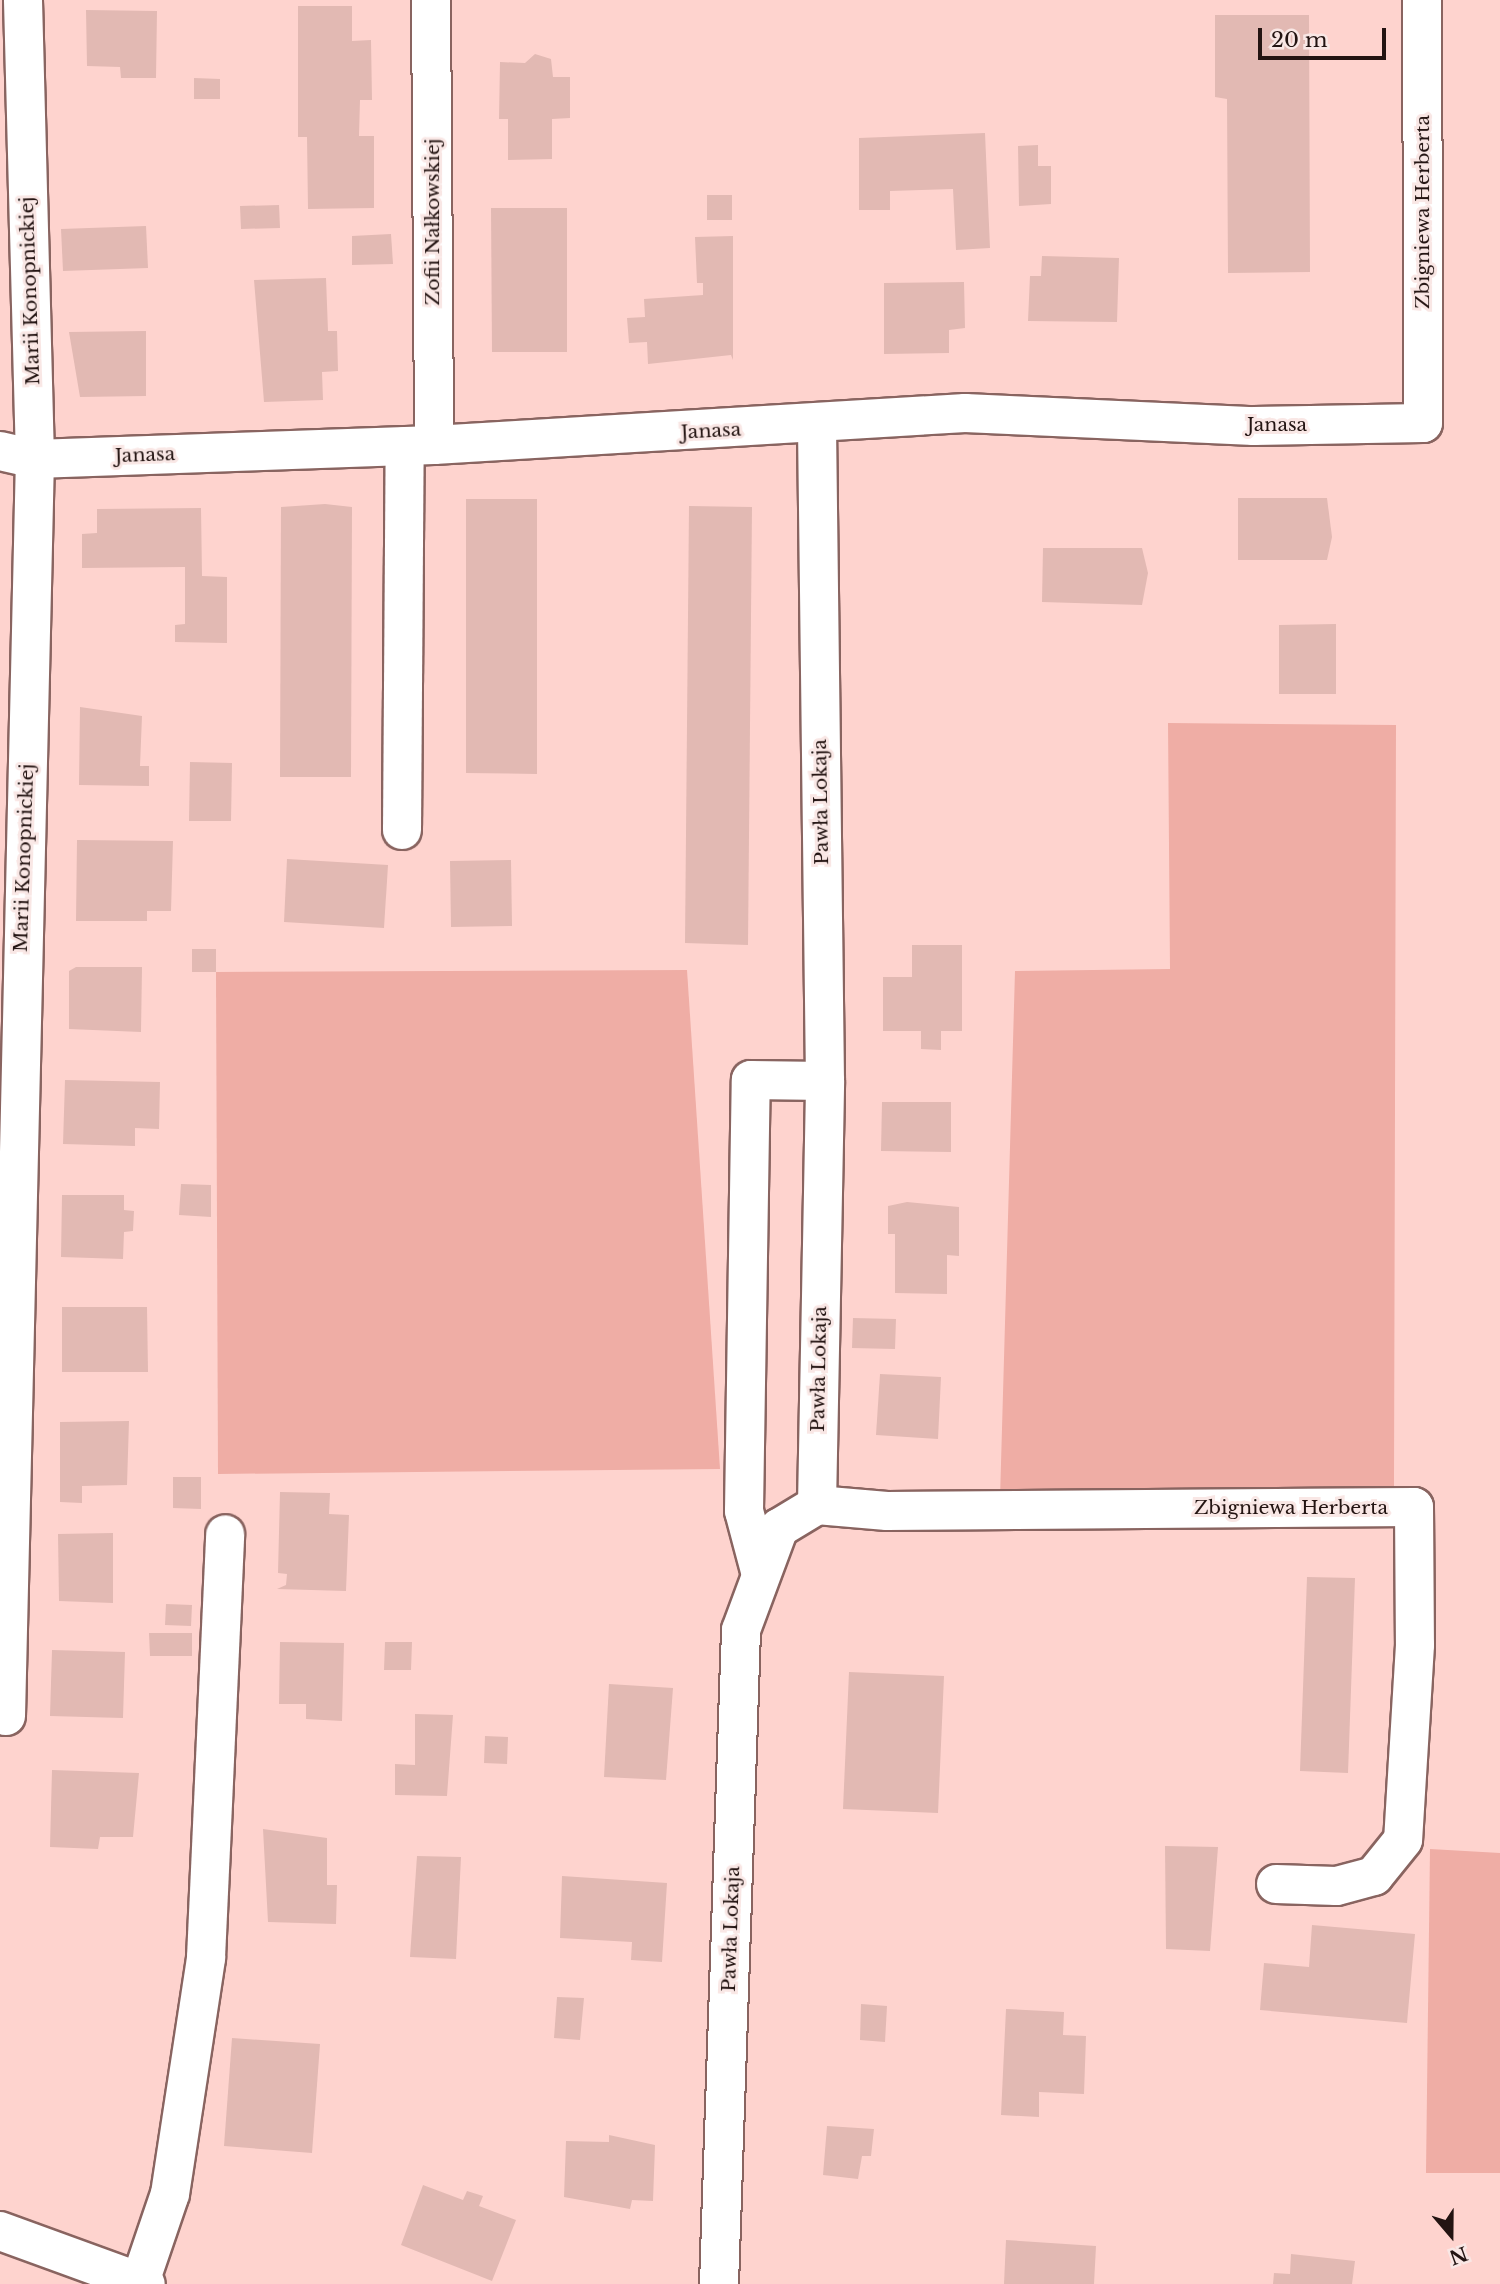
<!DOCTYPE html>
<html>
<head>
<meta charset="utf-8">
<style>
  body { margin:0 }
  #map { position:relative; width:1500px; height:2284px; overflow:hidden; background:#fed3ce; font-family:"Libre Baskerville",serif }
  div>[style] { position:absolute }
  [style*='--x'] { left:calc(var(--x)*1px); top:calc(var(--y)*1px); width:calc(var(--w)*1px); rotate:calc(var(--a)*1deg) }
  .green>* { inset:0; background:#efada5 }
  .building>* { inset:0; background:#e2b9b3 }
  .roads { filter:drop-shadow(2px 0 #896460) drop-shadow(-2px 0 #896460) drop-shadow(0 2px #896460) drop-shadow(0 -2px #896460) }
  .minor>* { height:38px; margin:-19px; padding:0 19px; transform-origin:19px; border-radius:19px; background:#fff }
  span { translate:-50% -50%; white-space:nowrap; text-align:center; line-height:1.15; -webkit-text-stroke:6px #f9e7e5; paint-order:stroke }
  .street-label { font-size:19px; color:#231412 }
  .north { position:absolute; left:1416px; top:2200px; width:70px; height:70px; -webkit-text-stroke:5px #f9e7e5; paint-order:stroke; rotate:160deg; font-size:19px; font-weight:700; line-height:28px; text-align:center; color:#231412 }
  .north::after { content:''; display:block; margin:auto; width:24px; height:32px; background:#231412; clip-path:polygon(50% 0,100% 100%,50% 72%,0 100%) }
  .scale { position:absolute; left:1258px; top:28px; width:128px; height:32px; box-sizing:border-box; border:4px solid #231412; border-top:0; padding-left:9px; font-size:21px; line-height:24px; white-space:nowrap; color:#231412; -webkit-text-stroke:5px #f9e7e5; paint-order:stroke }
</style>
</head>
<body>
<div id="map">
  <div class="green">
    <div style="clip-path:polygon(1168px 723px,1396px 725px,1394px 1487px,1000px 1499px,1015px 971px,1170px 969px)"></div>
    <div style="clip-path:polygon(687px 970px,720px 1469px,218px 1474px,216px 972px)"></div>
    <div style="clip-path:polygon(1430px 1849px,1500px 1853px,1500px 2173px,1426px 2173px)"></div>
  </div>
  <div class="building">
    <div style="clip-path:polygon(298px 6px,352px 6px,352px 41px,371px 40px,372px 100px,360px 100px,359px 136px,374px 136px,374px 208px,308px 209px,307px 137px,298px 137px)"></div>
    <div style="clip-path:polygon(86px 10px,157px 11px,156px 78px,121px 78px,120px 67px,87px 66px)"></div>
    <div style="clip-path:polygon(1215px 15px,1309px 15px,1310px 272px,1228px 273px,1227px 99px,1215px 97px)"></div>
    <div style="clip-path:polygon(535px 54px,551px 59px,553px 77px,570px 77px,570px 118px,552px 119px,552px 159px,508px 160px,508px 119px,499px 119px,500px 62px,525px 63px)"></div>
    <div style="clip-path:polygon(194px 78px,220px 79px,220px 99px,194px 99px)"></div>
    <div style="clip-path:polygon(985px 133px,990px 248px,956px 250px,953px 189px,890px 191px,890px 210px,859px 210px,859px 138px)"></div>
    <div style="clip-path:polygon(1038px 145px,1038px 166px,1051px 166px,1051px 204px,1019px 206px,1018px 146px)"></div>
    <div style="clip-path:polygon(707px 195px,732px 195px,732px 220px,707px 220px)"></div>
    <div style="clip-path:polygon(279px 205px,280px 228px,241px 229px,240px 206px)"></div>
    <div style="clip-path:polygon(491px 208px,567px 208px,567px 352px,492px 352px)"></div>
    <div style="clip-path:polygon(146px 226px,148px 268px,63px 271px,61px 229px)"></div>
    <div style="clip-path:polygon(391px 234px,393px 264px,352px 265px,352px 236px)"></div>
    <div style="clip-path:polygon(733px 236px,733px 360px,731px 355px,648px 364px,647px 342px,629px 343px,627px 318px,645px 317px,644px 299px,703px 295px,703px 283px,697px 283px,695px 237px)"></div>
    <div style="clip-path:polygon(1042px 256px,1119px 258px,1117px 322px,1028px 321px,1030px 276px,1041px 276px)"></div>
    <div style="clip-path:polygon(326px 278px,328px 331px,337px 331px,338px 371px,322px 372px,323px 400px,264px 402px,254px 280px)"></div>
    <div style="clip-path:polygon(964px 282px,965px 328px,949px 330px,949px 353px,884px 354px,884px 283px)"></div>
    <div style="clip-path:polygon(146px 331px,146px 396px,80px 397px,69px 332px)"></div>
    <div style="clip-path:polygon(1238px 498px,1327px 498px,1332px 537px,1327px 560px,1238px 560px)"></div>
    <div style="clip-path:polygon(466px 499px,537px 499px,537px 774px,466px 773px)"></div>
    <div style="clip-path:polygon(325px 504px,352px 507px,351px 777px,280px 777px,281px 507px)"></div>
    <div style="clip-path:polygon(689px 506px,752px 507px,748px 945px,685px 943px)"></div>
    <div style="clip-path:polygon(201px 508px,202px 576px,227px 577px,227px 643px,175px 642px,175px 625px,185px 624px,185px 567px,82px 568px,82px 534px,97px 533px,97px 509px)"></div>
    <div style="clip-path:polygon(1043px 548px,1142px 548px,1148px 573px,1142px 605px,1042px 602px)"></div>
    <div style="clip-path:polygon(1336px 624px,1336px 694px,1279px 694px,1279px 625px)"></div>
    <div style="clip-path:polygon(80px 707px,142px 716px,140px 766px,149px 766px,149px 786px,79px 785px)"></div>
    <div style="clip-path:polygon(190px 762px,232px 763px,231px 821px,189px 821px)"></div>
    <div style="clip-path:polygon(77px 840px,173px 841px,171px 911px,147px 911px,147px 921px,76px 921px)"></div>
    <div style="clip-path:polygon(287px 859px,388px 865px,384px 928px,284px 922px)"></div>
    <div style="clip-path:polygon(511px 860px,512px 926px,451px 927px,450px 861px)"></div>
    <div style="clip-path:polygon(912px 945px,962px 945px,962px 1031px,941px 1031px,941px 1050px,921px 1049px,921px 1031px,883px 1031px,883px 977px,912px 977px)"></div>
    <div style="clip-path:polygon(192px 949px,216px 949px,216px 972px,192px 972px)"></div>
    <div style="clip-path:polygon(76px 967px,142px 967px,141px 1032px,69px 1029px,69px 971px)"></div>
    <div style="clip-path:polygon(65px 1080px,160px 1082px,159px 1129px,135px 1128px,135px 1146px,63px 1144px)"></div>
    <div style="clip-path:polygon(882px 1102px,951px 1102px,951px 1152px,881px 1151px)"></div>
    <div style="clip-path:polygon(181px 1184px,211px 1185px,211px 1217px,179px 1215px)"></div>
    <div style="clip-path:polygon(62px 1195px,124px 1195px,124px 1210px,134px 1211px,133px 1231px,124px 1232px,123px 1259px,61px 1257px)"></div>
    <div style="clip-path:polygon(907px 1202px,959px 1207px,959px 1256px,947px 1255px,947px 1294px,895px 1293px,895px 1234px,888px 1234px,888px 1206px)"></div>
    <div style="clip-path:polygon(62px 1307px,147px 1307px,148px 1372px,62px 1372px)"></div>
    <div style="clip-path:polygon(853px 1318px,896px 1319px,895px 1349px,852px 1348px)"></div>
    <div style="clip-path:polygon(880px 1374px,941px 1377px,938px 1439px,876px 1435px)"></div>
    <div style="clip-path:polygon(129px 1421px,127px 1485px,82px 1486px,82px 1503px,60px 1502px,60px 1422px)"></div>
    <div style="clip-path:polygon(173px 1477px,201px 1477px,201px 1509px,173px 1508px)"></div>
    <div style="clip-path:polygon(280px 1492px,330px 1493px,329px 1514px,349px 1515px,346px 1591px,277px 1589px,286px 1585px,287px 1574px,278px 1573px)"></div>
    <div style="clip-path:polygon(113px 1533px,113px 1603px,59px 1601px,58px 1534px)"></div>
    <div style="clip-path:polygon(1307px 1577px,1355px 1578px,1348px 1773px,1300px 1771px)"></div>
    <div style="clip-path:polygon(166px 1604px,192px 1605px,191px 1626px,165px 1625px)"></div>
    <div style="clip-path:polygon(149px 1633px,192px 1633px,192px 1656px,150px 1656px)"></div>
    <div style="clip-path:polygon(280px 1642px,344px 1643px,342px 1721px,306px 1719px,306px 1704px,279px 1704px)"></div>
    <div style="clip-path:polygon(385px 1642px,412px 1642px,411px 1670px,384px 1670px)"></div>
    <div style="clip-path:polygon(52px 1650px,125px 1652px,123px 1718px,50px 1716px)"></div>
    <div style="clip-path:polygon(849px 1672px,944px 1676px,938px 1813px,843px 1809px)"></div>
    <div style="clip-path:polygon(609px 1684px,673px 1688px,666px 1780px,604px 1777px)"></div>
    <div style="clip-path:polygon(415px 1714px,453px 1715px,447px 1796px,395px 1795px,395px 1764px,415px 1765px)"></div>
    <div style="clip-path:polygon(485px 1736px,508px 1737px,507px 1764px,484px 1763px)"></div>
    <div style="clip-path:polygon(52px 1770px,139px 1773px,133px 1837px,100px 1837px,98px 1849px,50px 1847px)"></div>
    <div style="clip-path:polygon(263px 1829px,327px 1838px,327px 1885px,337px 1885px,336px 1924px,268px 1922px)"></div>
    <div style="clip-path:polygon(1165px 1846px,1218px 1847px,1210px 1951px,1166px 1949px)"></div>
    <div style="clip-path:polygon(417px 1856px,461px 1857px,456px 1959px,410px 1957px)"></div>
    <div style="clip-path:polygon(562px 1876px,667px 1883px,662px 1962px,631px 1960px,632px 1942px,560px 1938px)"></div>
    <div style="clip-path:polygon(1312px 1925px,1415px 1934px,1407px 2023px,1260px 2010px,1264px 1963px,1309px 1967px)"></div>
    <div style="clip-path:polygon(557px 1997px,584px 1998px,580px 2040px,554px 2038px)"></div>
    <div style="clip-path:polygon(861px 2004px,887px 2006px,885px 2042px,860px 2040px)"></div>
    <div style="clip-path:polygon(1006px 2009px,1064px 2012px,1063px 2035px,1086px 2036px,1084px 2094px,1039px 2092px,1039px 2117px,1001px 2115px)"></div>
    <div style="clip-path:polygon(232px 2038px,320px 2044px,312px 2153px,224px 2146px)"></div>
    <div style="clip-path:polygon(827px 2126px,874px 2129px,871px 2156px,862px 2156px,858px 2179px,823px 2175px)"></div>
    <div style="clip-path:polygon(609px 2135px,655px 2145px,653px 2201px,632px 2200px,630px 2209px,564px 2197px,566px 2141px,609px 2142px)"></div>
    <div style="clip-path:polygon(423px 2185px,463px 2200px,467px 2191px,483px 2196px,479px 2206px,516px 2220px,492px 2281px,401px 2245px)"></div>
    <div style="clip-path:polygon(1006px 2240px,1096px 2246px,1094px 2284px,1004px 2284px)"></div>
    <div style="clip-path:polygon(1291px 2254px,1355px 2261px,1352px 2284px,1273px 2284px,1274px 2273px,1290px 2274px)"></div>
  </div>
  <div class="roads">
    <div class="minor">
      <div style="--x:431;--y:0;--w:445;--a:89.6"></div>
      <div style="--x:0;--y:451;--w:36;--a:13"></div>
      <div style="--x:35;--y:459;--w:399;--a:-2"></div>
      <div style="--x:434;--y:445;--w:532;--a:-3.45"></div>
      <div style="--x:965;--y:413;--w:289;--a:2.6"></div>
      <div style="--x:1254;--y:426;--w:169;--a:-1"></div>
      <div style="--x:1423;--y:423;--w:423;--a:-90.1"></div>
      <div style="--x:402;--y:830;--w:384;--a:-89.6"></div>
      <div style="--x:817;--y:1505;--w:70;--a:4.9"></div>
      <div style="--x:887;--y:1511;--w:527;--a:-0.43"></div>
      <div style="--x:1414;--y:1507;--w:138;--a:89.6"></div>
      <div style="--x:1415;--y:1645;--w:195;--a:93.5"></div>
      <div style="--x:1403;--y:1840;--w:46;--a:128.9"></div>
      <div style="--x:1374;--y:1876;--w:39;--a:165"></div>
      <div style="--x:1336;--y:1886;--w:60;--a:-178.1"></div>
      <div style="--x:760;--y:1571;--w:62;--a:-104.9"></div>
      <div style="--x:744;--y:1511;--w:431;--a:-89.1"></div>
      <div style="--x:751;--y:1080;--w:74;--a:0.8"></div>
      <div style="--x:6;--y:1716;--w:1257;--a:-88.68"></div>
      <div style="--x:35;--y:459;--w:459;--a:-91.5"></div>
      <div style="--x:0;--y:2231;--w:155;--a:20"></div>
      <div style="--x:140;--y:2282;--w:93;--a:-71.2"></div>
      <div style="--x:170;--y:2194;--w:239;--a:-81.3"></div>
      <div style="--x:206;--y:1958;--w:424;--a:-87.4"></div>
      <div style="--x:719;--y:2284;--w:654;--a:-88.07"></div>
      <div style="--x:741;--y:1630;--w:109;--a:-69.6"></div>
      <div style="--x:779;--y:1528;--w:44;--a:-31.2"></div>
      <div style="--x:817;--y:1505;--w:424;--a:-88.9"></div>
      <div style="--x:825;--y:1081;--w:655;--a:-90.7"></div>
    </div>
  </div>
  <div class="street-label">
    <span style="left:1423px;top:212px;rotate:-90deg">Zbigniewa Herberta</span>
    <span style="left:433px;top:222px;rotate:-90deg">Zofii Nałkowskiej</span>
    <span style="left:30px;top:291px;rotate:-92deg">Marii Konopnickiej</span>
    <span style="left:1277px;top:425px">Janasa</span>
    <span style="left:711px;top:431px;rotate:-3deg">Janasa</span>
    <span style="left:145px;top:455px;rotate:-2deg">Janasa</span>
    <span style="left:821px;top:802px;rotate:-91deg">Pawła Lokaja</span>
    <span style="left:24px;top:858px;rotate:-88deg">Marii Konopnickiej</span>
    <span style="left:819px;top:1369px;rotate:-89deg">Pawła Lokaja</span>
    <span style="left:1291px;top:1508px">Zbigniewa Herberta</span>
    <span style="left:731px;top:1929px;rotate:-88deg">Pawła Lokaja</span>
  </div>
  <div class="north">N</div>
  <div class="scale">20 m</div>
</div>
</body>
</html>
